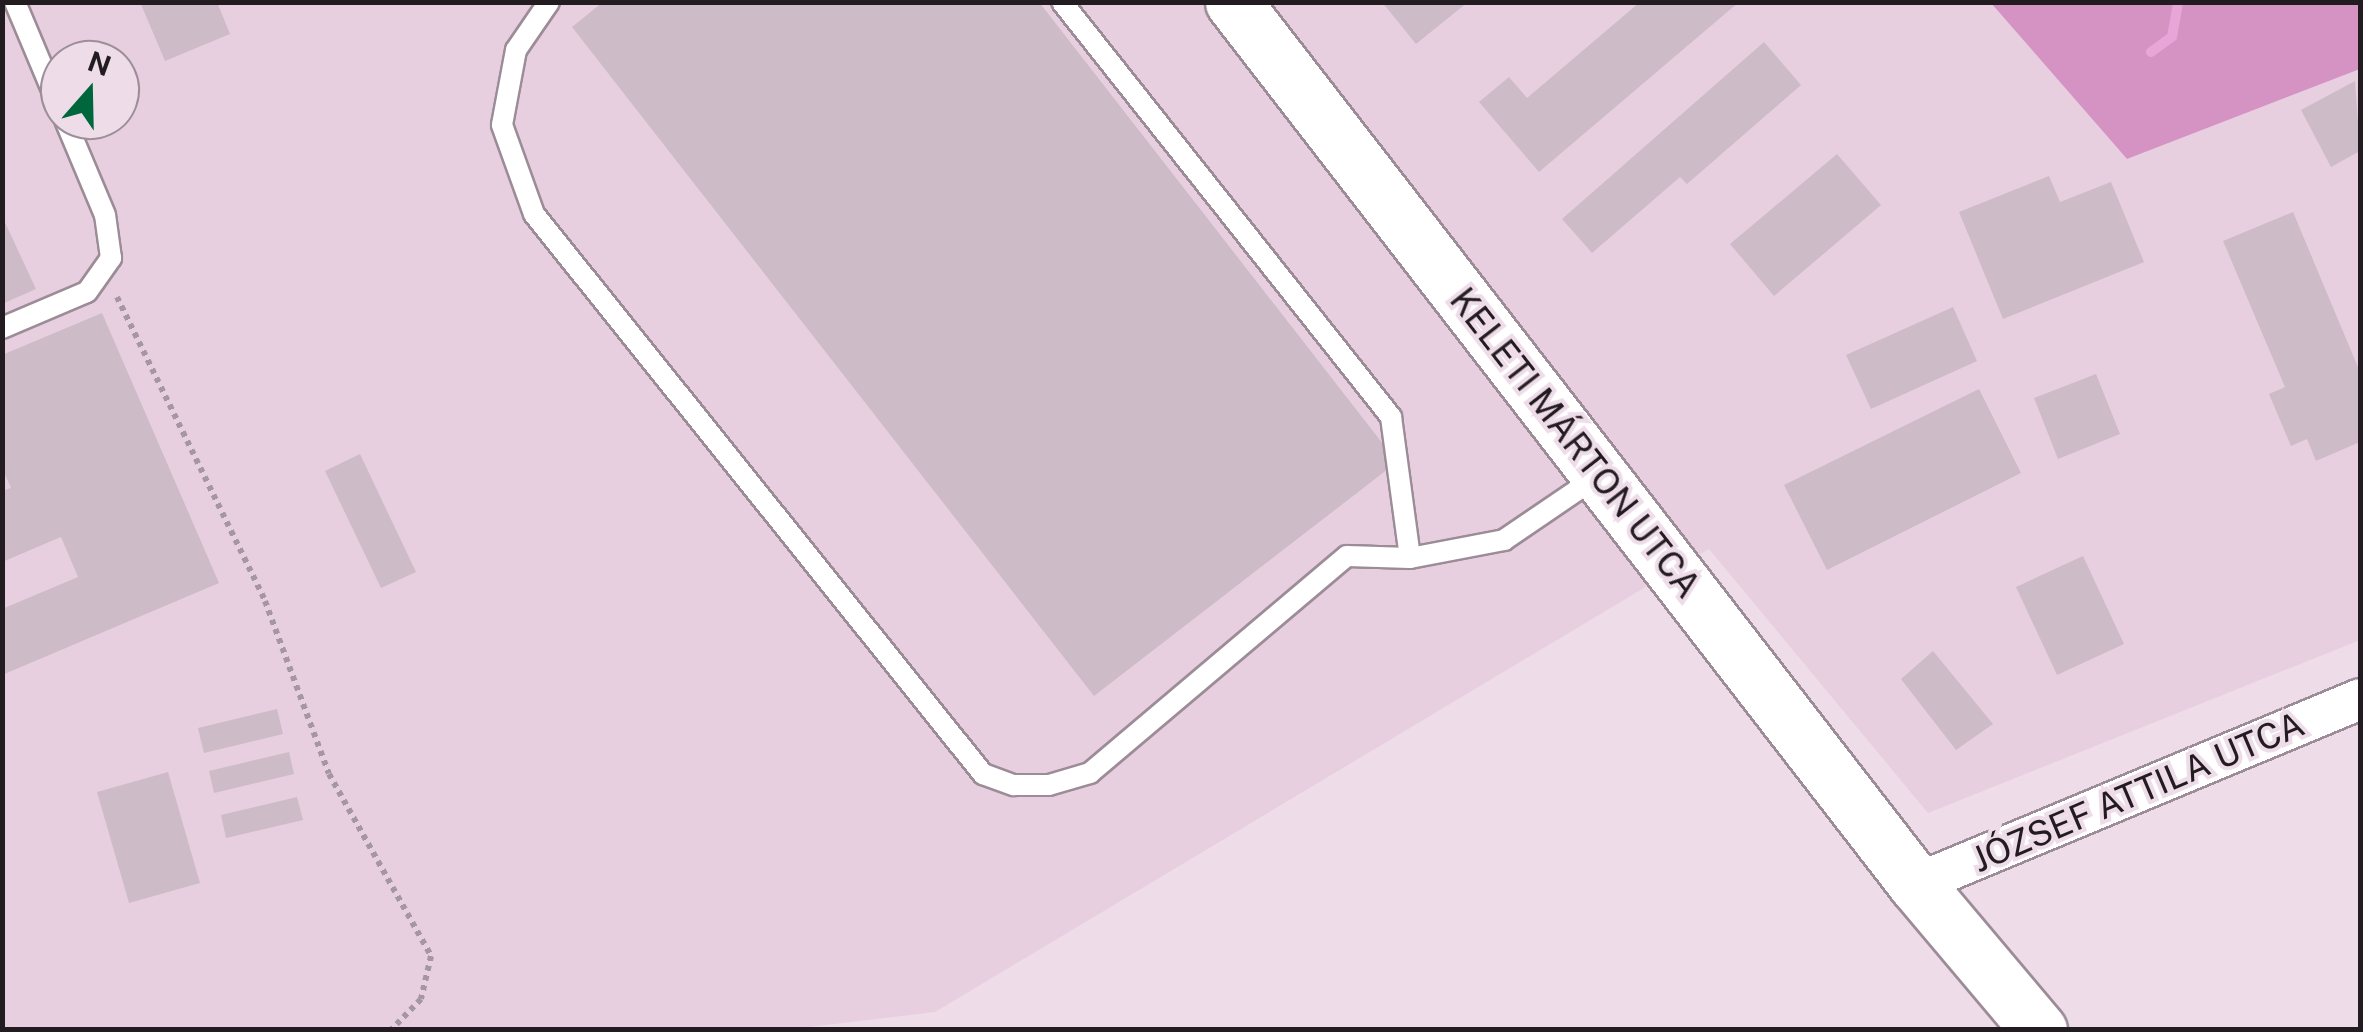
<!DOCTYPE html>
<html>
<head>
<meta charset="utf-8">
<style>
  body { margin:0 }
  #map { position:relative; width:2363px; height:1032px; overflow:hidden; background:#eedce9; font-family:"Public Sans",sans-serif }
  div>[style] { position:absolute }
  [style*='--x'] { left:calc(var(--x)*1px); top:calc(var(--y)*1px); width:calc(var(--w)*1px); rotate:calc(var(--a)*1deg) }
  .built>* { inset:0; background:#e7cfe0 }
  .forest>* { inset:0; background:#d593c4 }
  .stream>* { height:10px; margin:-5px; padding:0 5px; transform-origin:5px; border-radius:5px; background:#e8a5d7 }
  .building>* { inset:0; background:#cdbbc8 }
  .path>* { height:6px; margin-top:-3px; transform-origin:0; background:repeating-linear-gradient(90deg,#a597a1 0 5px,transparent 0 10px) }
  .roads { filter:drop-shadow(2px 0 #9c8c97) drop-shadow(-2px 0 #9c8c97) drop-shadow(0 2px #9c8c97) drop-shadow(0 -2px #9c8c97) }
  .lane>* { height:20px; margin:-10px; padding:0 10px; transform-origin:10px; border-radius:10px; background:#fff }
  .street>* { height:40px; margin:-20px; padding:0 20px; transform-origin:20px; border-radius:20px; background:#fff }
  .secondary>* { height:55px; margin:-27.5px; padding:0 27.5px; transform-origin:27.5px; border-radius:27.5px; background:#fff }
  span { translate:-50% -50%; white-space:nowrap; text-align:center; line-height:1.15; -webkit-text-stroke:8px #eedce9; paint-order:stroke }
  .street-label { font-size:35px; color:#221c20 }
  .frame { position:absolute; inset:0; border:5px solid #221c20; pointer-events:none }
  .north { position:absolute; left:40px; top:40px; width:100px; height:100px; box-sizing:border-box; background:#eedce9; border:2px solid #9c8f99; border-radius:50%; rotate:20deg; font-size:28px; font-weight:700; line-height:40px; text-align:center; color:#221c20 }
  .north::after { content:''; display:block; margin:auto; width:35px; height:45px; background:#00673d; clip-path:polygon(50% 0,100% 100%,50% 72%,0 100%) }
</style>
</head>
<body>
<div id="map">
  <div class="built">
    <div style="clip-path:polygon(evenodd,2px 3px,1991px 3px,2127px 159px,2360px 69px,2360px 640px,1928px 813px,1709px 549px,935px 1012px,784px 1030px,3px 1029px,2px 3px,60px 60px,120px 60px,120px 120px,60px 120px,60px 60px)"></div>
  </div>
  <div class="forest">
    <div style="clip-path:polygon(1991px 3px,2360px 3px,2360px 69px,2127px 159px)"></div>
  </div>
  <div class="stream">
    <div style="--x:2151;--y:52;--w:26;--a:-36"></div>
    <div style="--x:2172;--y:37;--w:36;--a:-80"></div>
  </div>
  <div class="building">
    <div style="clip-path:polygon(140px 2px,217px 2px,230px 34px,165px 61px)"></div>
    <div style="clip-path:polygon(603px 2px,1039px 2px,1397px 462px,1094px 696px,572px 27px)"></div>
    <div style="clip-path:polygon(1382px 2px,1468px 2px,1416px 44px)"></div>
    <div style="clip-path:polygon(1640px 2px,1739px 2px,1539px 172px,1479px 102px,1509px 77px,1527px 98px)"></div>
    <div style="clip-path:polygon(1764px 42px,1801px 85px,1687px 184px,1680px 177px,1592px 253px,1562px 219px)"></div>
    <div style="clip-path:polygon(2355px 81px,2360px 151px,2331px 167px,2301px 110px)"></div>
    <div style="clip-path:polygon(1837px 154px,1881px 205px,1774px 296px,1730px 244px)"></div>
    <div style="clip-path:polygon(2049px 176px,2060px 202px,2111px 182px,2144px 262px,2003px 319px,1959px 212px)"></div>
    <div style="clip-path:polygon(2293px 212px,2360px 372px,2360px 442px,2316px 461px,2307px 439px,2291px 446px,2269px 394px,2285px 387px,2223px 241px)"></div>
    <div style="clip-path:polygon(2px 216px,36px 289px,2px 304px)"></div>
    <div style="clip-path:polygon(1953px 307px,1977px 361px,1871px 409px,1846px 355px)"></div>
    <div style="clip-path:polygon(102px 313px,219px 583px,2px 675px,2px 609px,78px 577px,61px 537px,2px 562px,2px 491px,11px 488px,2px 468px,2px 355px)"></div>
    <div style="clip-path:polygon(2096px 374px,2120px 434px,2058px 459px,2034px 398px)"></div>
    <div style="clip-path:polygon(1979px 389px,2021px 473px,1827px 570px,1784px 485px)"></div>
    <div style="clip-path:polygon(360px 454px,416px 572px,381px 588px,325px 471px)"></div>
    <div style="clip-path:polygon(2083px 556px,2124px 644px,2057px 675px,2016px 587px)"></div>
    <div style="clip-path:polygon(1933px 651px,1993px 724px,1956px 750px,1901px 679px)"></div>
    <div style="clip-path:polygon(277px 709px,283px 734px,204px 753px,198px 728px)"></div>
    <div style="clip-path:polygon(289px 752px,294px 774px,214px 793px,209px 771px)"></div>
    <div style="clip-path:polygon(168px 772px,200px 883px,129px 903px,97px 792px)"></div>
    <div style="clip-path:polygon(297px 797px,303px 820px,226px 838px,221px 815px)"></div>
  </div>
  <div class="path">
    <div style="--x:117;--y:297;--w:338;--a:64"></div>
    <div style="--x:265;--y:601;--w:184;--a:69.7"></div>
    <div style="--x:329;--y:774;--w:209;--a:60.7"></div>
    <div style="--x:431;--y:956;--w:44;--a:103.1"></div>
    <div style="--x:421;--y:999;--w:43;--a:134.1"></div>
  </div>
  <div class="roads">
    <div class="lane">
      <div style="--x:15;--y:2;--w:116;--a:67.2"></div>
      <div style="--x:549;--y:2;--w:58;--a:124.5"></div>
      <div style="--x:516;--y:50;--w:76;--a:100.6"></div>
      <div style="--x:502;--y:125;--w:95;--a:70.2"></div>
      <div style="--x:534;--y:214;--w:718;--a:51.28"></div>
      <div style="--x:983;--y:774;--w:33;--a:20"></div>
      <div style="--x:1014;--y:785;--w:35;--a:0"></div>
      <div style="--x:1049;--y:785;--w:43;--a:-16.3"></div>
      <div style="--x:1090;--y:773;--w:336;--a:-40.2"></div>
      <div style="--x:1347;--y:556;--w:63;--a:1.8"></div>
      <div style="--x:1410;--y:558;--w:96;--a:-10.8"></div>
      <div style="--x:1504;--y:540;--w:114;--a:-34.2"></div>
      <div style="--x:1062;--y:2;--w:530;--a:51.59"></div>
      <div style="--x:1391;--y:417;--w:142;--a:82.3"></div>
      <div style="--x:2;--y:328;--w:92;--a:-23"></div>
      <div style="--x:87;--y:292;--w:42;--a:-54.8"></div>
      <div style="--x:111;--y:258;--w:43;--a:-97.9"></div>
      <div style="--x:105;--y:215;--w:103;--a:-112.8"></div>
    </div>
    <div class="street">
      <div style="--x:1916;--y:884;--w:481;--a:-22.6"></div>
    </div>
    <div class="secondary">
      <div style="--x:1233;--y:2;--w:1116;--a:52.25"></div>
      <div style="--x:1916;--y:884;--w:191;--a:49.9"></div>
    </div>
  </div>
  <div class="street-label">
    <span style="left:1575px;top:443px;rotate:52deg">KELETI MÁRTON UTCA</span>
    <span style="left:2138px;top:792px;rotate:-23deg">JÓZSEF ATTILA UTCA</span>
  </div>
  <div class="frame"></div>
  <div class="north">N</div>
</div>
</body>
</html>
